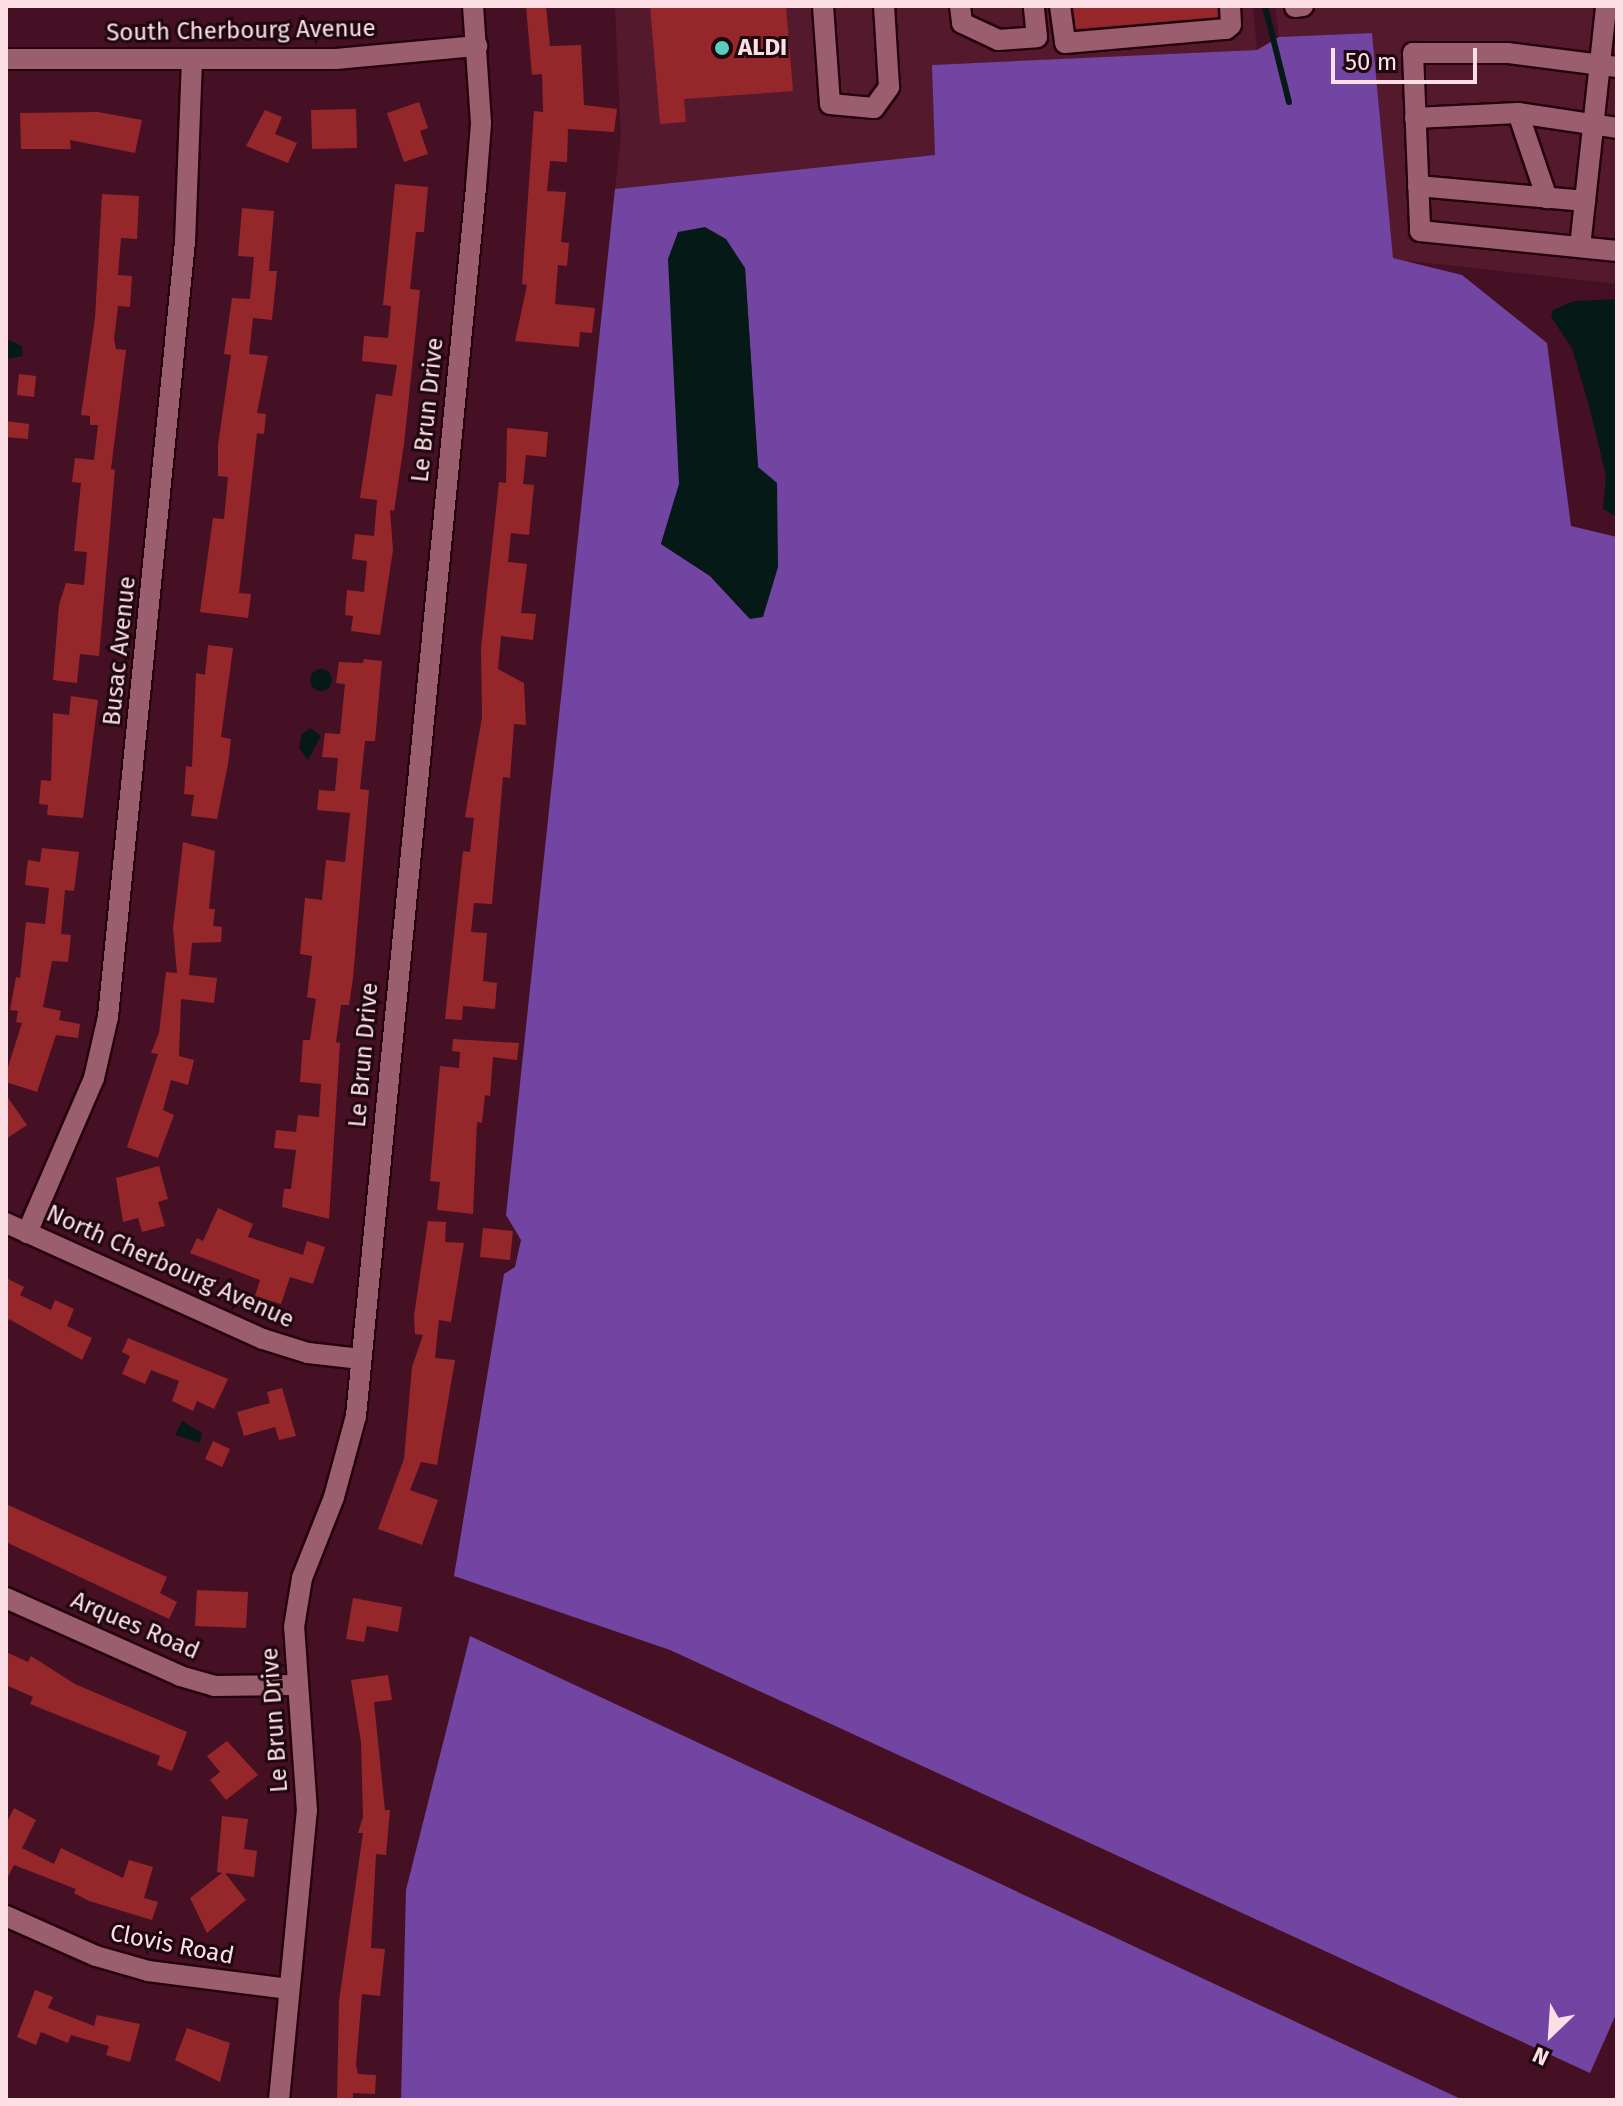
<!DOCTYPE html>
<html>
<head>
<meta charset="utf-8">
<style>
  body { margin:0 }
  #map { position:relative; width:1623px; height:2106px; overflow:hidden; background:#451023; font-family:"Fira Sans",sans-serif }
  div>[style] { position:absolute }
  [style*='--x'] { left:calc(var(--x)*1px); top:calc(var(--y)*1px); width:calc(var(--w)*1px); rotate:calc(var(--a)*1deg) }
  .built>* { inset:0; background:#55192e }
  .forest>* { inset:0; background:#7145a1 }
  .water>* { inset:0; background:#051a17 }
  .round { border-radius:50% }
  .stream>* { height:6px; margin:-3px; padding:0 3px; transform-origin:3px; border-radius:3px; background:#051a17 }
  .building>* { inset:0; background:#95272b }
  .roads { filter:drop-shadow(2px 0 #25010d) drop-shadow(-2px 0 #25010d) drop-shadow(0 2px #25010d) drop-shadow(0 -2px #25010d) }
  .minor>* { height:20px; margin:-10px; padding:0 10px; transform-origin:10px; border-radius:10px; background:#9b5e6e }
  .dots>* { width:22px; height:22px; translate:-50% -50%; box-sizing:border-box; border:4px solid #1e070e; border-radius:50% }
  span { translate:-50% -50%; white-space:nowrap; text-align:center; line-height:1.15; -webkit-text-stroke:6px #1e070e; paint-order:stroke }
  .street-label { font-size:24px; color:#fcdfe5 }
  .poi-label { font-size:24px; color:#fcdfe5; font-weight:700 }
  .left { translate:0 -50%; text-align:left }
  .frame { position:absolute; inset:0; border:8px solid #fcdfe5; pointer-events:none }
  .north { position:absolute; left:1511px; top:1994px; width:80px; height:80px; -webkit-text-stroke:6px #1e070e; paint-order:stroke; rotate:205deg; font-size:22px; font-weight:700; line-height:32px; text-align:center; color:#fcdfe5 }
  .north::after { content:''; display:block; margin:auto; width:28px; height:36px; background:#fcdfe5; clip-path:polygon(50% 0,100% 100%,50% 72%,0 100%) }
  .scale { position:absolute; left:1331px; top:48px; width:146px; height:36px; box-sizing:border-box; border:4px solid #fcdfe5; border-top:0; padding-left:10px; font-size:24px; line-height:28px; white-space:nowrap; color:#fcdfe5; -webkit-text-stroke:6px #1e070e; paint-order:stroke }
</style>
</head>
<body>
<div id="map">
  <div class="built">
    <div style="clip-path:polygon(615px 6px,1253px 6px,1257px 50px,933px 65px,936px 155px,615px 189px,621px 137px)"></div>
    <div style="clip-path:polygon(1275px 6px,1617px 6px,1617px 284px,1393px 259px,1372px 33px,1279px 37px)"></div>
  </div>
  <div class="forest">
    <div style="clip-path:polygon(evenodd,1372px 33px,1393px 258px,1462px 275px,1547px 343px,1571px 526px,1617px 537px,1617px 2012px,1590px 2073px,670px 1650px,454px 1576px,504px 1274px,515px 1267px,521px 1240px,506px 1215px,615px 189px,935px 155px,932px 65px,1257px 50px,1279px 37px,1372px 33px,745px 268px,758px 467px,750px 619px,710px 576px,661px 544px,745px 268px)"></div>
    <div style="clip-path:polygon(470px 1636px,1463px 2100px,401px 2100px,406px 1890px)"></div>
  </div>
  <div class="water">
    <div style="clip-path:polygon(705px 227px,726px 239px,745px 268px,758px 467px,777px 483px,778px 567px,763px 617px,750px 619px,710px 576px,661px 544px,679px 484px,668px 259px,678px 232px)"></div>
    <div style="clip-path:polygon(1617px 299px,1617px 517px,1603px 509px,1606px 476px,1589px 406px,1572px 348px,1551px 317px,1553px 310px,1574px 301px)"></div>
    <div style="clip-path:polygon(6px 339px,22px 346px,23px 356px,6px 359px)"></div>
    <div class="round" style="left:310px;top:669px;width:22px;height:22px"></div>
    <div style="clip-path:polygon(310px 728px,321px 736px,308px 760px,299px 748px,302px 734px)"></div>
    <div style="clip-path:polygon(182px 1421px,202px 1433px,200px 1443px,175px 1435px)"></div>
  </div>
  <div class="stream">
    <div style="--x:1265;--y:6;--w:99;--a:76"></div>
  </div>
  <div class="building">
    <div style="clip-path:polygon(526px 6px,546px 6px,550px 46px,581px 45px,584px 105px,617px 109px,614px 132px,568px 129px,567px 162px,550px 161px,547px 191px,566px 192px,561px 242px,569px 243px,567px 266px,558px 265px,555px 304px,595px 308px,592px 333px,580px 332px,579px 347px,515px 341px,527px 285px,522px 284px,534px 111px,543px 112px,542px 74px,532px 75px)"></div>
    <div style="clip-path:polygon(650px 6px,786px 6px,793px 91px,684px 99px,686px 122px,660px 124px)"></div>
    <div style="clip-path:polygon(1073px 6px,1217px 6px,1218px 17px,1076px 29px)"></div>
    <div style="clip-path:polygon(419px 102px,428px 128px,420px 131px,428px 154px,404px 162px,387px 113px)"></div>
    <div style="clip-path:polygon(356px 109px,357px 148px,312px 149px,311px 110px)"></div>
    <div style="clip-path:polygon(265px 110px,282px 117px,275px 134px,297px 143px,288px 163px,246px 146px)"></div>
    <div style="clip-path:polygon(98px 112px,142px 120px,135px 153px,70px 140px,71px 149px,21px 149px,20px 113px)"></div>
    <div style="clip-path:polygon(395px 184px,428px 187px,424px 232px,416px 232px,410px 289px,420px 290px,404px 444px,394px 511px,390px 510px,393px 550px,380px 635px,351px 631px,353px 616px,345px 615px,347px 590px,364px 592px,367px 561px,352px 559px,355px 534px,374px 536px,377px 500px,360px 498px,376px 394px,392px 396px,397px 365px,362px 361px,364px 336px,388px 338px,391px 306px,383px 305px)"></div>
    <div style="clip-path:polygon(102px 194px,139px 196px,137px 239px,121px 238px,118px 275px,132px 276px,130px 307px,118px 306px,114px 339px,116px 349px,126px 350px,111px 469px,115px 470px,99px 656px,80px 654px,77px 683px,53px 680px,59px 605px,66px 583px,84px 585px,87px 552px,74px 551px,81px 483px,72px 482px,75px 458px,94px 460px,98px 425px,90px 425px,90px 416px,81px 415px,95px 318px)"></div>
    <div style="clip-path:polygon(242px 208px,274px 211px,269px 271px,277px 271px,272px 320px,253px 318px,249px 354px,268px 356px,257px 413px,266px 414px,264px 434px,257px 433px,239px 593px,251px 594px,248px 618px,200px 612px,213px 518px,224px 519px,228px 477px,218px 476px,218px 445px,231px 355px,224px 354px,232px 298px,250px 299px,254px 257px,238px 256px)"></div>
    <div style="clip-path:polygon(19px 374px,36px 376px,34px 397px,17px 395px)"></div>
    <div style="clip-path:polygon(6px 421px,29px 424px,28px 439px,6px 437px)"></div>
    <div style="clip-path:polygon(507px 428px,548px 432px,546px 457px,526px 455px,523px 484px,534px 485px,529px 535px,511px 533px,508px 562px,527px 564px,521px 613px,536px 614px,533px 640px,501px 636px,498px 669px,524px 683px,526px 725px,514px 724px,510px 778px,503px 777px,492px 904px,474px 903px,471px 932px,487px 933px,483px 981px,497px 983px,495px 1009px,463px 1006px,462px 1020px,445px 1019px,463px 851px,470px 852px,474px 818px,465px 817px,482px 717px,481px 648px,499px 482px,506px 483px)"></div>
    <div style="clip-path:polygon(208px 645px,233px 648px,221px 737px,231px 739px,228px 764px,217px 819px,191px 816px,194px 795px,184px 794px,186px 766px,192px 767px,196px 673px,205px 675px)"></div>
    <div style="clip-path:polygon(364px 659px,382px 661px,375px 741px,365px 741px,360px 789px,369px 790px,353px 978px,349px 1005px,341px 1005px,336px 1042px,340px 1043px,329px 1219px,282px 1207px,284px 1189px,291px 1189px,296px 1150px,274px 1148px,276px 1130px,296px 1132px,298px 1115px,319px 1117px,321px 1084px,300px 1082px,303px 1040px,310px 1040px,316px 999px,307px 997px,312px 956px,300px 954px,305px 898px,322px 900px,326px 860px,345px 862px,350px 813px,317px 810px,319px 790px,335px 791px,338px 758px,322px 757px,325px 733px,340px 734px,345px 684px,336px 683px,339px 662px,363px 663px)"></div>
    <div style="clip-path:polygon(71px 696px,98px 700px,83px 818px,47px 815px,48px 805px,39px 804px,41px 780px,51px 781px,53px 713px,69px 715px)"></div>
    <div style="clip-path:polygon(183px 842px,215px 851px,209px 909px,215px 909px,213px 926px,222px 927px,221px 942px,192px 943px,189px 975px,217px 978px,214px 1003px,181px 999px,179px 1056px,194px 1060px,188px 1085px,171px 1080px,163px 1110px,174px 1115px,158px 1158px,127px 1147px,158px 1054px,151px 1053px,159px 1033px,166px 972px,177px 973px,173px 928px)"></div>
    <div style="clip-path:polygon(42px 848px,79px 852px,74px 891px,65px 890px,61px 934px,71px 935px,68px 962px,52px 961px,43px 1007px,61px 1011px,59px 1020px,80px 1024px,78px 1038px,56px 1035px,37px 1092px,6px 1082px,6px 1073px,22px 1023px,16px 1022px,18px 1011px,10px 1010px,16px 977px,20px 978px,26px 922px,45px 924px,49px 888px,25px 885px,28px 860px,40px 862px)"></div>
    <div style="clip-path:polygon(453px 1039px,519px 1043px,517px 1060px,493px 1057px,490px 1096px,485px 1095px,482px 1123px,477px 1122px,473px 1214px,437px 1210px,440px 1182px,430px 1181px,440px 1066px,459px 1068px,460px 1052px,452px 1051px)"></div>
    <div style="clip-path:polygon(6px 1095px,27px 1125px,6px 1139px)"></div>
    <div style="clip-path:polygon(159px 1166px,168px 1199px,158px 1202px,165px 1226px,142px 1232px,138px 1218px,123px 1222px,116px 1178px)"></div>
    <div style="clip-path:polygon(218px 1208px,253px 1224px,248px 1237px,303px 1255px,307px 1241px,325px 1247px,313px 1284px,290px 1277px,281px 1304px,255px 1296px,260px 1280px,190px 1253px,197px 1238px,203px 1241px)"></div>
    <div style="clip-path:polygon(428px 1221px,446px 1222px,445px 1242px,464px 1243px,451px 1322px,439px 1320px,435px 1358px,455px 1360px,437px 1465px,421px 1462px,410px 1490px,438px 1500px,422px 1545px,378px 1529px,404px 1459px,412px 1367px,423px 1335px,415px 1334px,414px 1316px)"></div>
    <div style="clip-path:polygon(483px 1228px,513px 1231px,510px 1260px,480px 1257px)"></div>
    <div style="clip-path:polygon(6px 1278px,24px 1287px,20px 1295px,51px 1310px,55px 1300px,74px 1309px,67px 1326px,92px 1338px,82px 1360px,9px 1319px,6px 1326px)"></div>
    <div style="clip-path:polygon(128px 1338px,228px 1379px,214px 1409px,197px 1401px,193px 1411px,172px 1401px,179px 1381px,151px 1370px,145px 1384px,122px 1374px,130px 1356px,122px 1352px)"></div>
    <div style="clip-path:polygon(282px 1388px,296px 1436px,279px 1440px,275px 1427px,244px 1436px,237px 1412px,270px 1403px,267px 1392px)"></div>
    <div style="clip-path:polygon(213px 1441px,230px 1449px,222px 1467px,205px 1459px)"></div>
    <div style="clip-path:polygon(6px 1504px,167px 1577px,160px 1593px,177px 1602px,169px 1619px,6px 1542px)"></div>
    <div style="clip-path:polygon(197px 1590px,248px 1592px,246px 1628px,195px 1626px)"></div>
    <div style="clip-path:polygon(353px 1598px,402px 1607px,398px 1632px,367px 1626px,364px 1642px,346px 1639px)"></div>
    <div style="clip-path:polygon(6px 1652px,28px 1662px,31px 1656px,75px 1684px,187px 1732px,172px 1771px,157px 1765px,160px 1756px,30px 1704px,33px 1697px,6px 1685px)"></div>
    <div style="clip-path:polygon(388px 1675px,392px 1700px,374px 1702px,385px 1810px,390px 1810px,386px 1855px,376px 1854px,371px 1948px,385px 1949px,380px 1996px,362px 1994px,356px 2065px,358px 2074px,376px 2075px,375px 2094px,353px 2093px,353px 2100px,337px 2100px,339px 2001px,363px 1833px,358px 1833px,363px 1817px,361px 1742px,351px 1680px)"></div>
    <div style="clip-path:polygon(227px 1741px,258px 1775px,226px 1800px,210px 1780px,220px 1772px,207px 1756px)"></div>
    <div style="clip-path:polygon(14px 1808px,36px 1820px,22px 1848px,54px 1864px,61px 1848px,123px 1878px,129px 1860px,153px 1867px,144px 1898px,158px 1902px,152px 1920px,89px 1901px,74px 1893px,76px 1889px,14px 1865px,6px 1881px,6px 1824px)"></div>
    <div style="clip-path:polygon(222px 1816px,248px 1819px,244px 1849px,257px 1851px,254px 1877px,225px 1873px,246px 1900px,207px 1933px,190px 1898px,222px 1873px,217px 1872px)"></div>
    <div style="clip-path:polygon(35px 1990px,53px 1997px,48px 2008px,94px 2026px,97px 2015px,140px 2024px,130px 2062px,106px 2055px,109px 2046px,71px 2035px,68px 2043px,41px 2032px,36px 2045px,17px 2037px)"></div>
    <div style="clip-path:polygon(187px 2028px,230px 2043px,220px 2082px,175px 2060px)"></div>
  </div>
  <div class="roads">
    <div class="minor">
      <div style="--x:823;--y:6;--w:98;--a:85.9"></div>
      <div style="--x:830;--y:104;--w:44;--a:5.2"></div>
      <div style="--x:874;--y:108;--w:26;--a:-54"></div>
      <div style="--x:889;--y:87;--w:81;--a:-93.5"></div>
      <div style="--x:960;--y:6;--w:17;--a:83"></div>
      <div style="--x:962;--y:23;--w:40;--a:25"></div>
      <div style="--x:998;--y:40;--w:39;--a:-4"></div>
      <div style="--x:1037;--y:37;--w:31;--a:-96"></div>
      <div style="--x:1060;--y:6;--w:37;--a:82"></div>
      <div style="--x:1065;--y:43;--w:162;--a:-5"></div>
      <div style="--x:1226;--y:29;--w:6;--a:-39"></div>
      <div style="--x:1231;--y:25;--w:19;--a:-93"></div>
      <div style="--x:1295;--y:7;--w:8;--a:-7"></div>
      <div style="--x:6;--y:59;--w:330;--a:0"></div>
      <div style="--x:336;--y:59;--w:142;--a:-5.3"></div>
      <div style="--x:1617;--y:67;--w:111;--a:-172.7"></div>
      <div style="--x:1507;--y:53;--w:94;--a:180"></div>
      <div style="--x:1413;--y:53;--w:178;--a:87.7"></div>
      <div style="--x:1420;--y:231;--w:198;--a:5.8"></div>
      <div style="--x:1518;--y:113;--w:90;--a:71.2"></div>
      <div style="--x:1415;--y:118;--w:103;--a:-2.8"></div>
      <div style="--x:1518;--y:113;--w:100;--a:8.6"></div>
      <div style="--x:1418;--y:186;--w:168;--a:5.1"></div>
      <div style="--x:1580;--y:247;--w:242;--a:-83.8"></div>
      <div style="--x:6;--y:1223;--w:282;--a:24.3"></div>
      <div style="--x:263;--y:1339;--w:47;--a:17.3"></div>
      <div style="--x:308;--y:1353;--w:53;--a:6.5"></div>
      <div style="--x:27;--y:1233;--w:169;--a:-66.6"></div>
      <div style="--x:94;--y:1078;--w:63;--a:-77.1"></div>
      <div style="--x:108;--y:1017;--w:779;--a:-84.33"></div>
      <div style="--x:185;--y:242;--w:183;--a:-87.8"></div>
      <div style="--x:6;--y:1598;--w:191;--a:24.1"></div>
      <div style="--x:180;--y:1676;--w:35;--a:16"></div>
      <div style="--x:214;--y:1686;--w:81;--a:-0.7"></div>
      <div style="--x:6;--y:1916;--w:98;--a:24"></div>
      <div style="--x:96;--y:1956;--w:54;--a:16.1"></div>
      <div style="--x:148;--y:1971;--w:142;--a:7.3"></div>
      <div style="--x:279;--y:2100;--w:290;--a:-84.5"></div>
      <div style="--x:307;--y:1811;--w:184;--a:-94"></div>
      <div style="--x:294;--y:1627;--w:50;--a:-80.7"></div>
      <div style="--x:302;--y:1578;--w:87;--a:-68.4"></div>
      <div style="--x:334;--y:1497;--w:84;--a:-74.8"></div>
      <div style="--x:356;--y:1416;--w:1235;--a:-84.42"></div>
      <div style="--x:476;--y:187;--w:64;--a:-85.5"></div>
      <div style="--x:481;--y:123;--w:117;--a:-93.9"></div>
    </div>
  </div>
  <div class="dots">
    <div style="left:722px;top:48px;background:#59cebe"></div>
  </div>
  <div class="street-label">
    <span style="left:241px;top:31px;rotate:-1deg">South Cherbourg Avenue</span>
    <span style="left:428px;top:410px;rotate:-84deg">Le Brun Drive</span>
    <span style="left:120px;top:651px;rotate:-84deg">Busac Avenue</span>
    <span style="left:364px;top:1055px;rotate:-85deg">Le Brun Drive</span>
    <span style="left:170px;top:1267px;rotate:24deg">North Cherbourg Avenue</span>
    <span style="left:135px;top:1626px;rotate:23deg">Arques Road</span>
    <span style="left:275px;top:1720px;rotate:-94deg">Le Brun Drive</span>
    <span style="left:172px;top:1945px;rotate:11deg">Clovis Road</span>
  </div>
  <div class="poi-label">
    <span class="left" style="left:738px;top:48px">ALDI</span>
  </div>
  <div class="frame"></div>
  <div class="north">N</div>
  <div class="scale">50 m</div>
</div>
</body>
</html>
